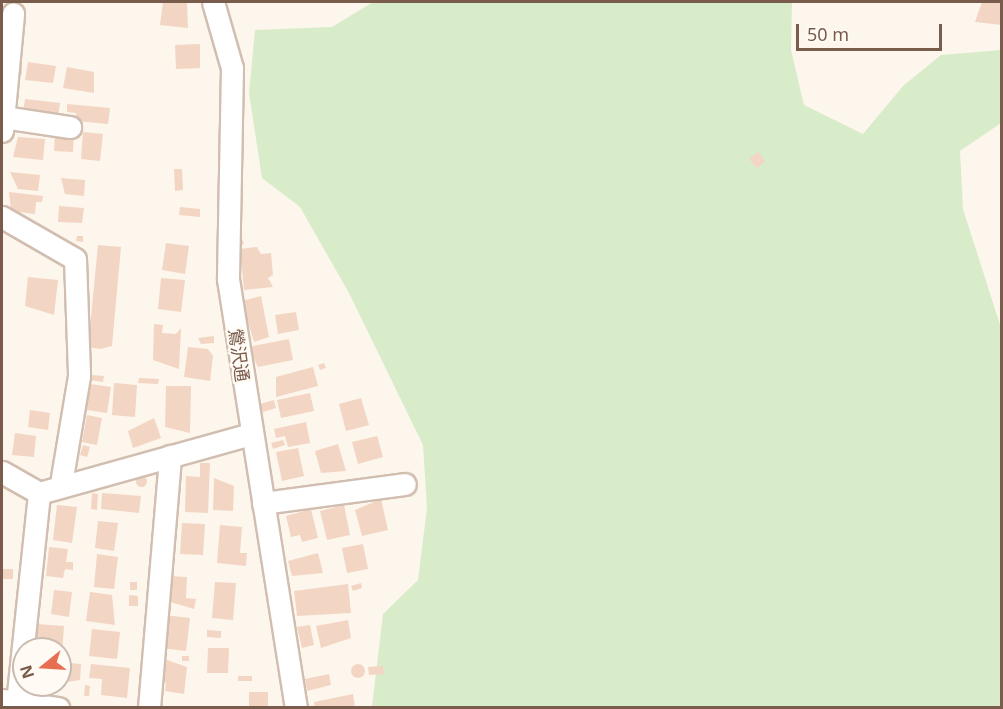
<!DOCTYPE html>
<html>
<head>
<meta charset="utf-8">
<style>
  body { margin:0 }
  #map { position:relative; width:1003px; height:709px; overflow:hidden; background:#fdf6ec; font-family:"Noto Sans","Noto Sans JP",sans-serif }
  div>[style] { position:absolute }
  [style*='--x'] { left:calc(var(--x)*1px); top:calc(var(--y)*1px); width:calc(var(--w)*1px); rotate:calc(var(--a)*1deg) }
  .green>* { inset:0; background:#d8ecc9 }
  .building>* { inset:0; background:#f3d5c3 }
  .round { border-radius:50% }
  .roads { filter:drop-shadow(2px 0 #d1beb0) drop-shadow(-2px 0 #d1beb0) drop-shadow(0 2px #d1beb0) drop-shadow(0 -2px #d1beb0) }
  .minor>* { height:21px; margin:-10.5px; padding:0 10.5px; transform-origin:10.5px; border-radius:10.5px; background:#fff }
  span { translate:-50% -50%; white-space:nowrap; text-align:center; line-height:1.15; -webkit-text-stroke:4.5px #fffaf3; paint-order:stroke }
  .street-label { font-size:18px; color:#7a5c4d }
  .frame { position:absolute; inset:0; border:3px solid #7a5c4d; pointer-events:none }
  .north { position:absolute; left:12px; top:637px; width:60px; height:60px; box-sizing:border-box; background:#fffaf3; border:2px solid #cabbb1; border-radius:50%; rotate:252deg; font-size:16px; font-weight:700; line-height:24px; text-align:center; color:#7a5c4d }
  .north::after { content:''; display:block; margin:auto; width:21px; height:27px; background:#e76f51; clip-path:polygon(50% 0,100% 100%,50% 72%,0 100%) }
  .scale { position:absolute; left:796px; top:24px; width:146px; height:27px; box-sizing:border-box; border:3px solid #7a5c4d; border-top:0; padding-left:8px; font-size:18px; line-height:21px; white-space:nowrap; color:#7a5c4d; -webkit-text-stroke:4px #fffaf3; paint-order:stroke }
</style>
</head>
<body>
<div id="map">
  <div class="green">
    <div style="clip-path:polygon(373px 2px,792px 2px,791px 50px,804px 105px,863px 134px,903px 86px,941px 55px,1001px 50px,1001px 123px,960px 151px,963px 209px,1001px 328px,1001px 707px,372px 707px,383px 614px,418px 580px,427px 508px,423px 445px,349px 293px,300px 207px,262px 178px,249px 93px,255px 30px,332px 27px)"></div>
  </div>
  <div class="building">
    <div style="clip-path:polygon(163px 2px,187px 3px,188px 28px,160px 25px)"></div>
    <div style="clip-path:polygon(982px 2px,1002px 2px,1002px 25px,975px 22px)"></div>
    <div style="clip-path:polygon(200px 44px,200px 68px,176px 69px,175px 45px)"></div>
    <div style="clip-path:polygon(16px 62px,22px 62px,22px 74px,16px 74px)"></div>
    <div style="clip-path:polygon(28px 62px,56px 66px,53px 83px,25px 80px)"></div>
    <div style="clip-path:polygon(67px 67px,94px 72px,94px 93px,63px 88px)"></div>
    <div style="clip-path:polygon(25px 99px,60px 103px,58px 118px,23px 114px)"></div>
    <div style="clip-path:polygon(67px 104px,110px 108px,108px 124px,76px 121px,76px 113px,67px 112px)"></div>
    <div style="clip-path:polygon(55px 132px,74px 134px,73px 152px,54px 151px)"></div>
    <div style="clip-path:polygon(83px 132px,103px 134px,100px 161px,81px 159px)"></div>
    <div style="clip-path:polygon(18px 137px,45px 139px,43px 160px,13px 157px)"></div>
    <div style="clip-path:polygon(758px 152px,765px 161px,757px 168px,749px 159px)"></div>
    <div style="clip-path:polygon(174px 169px,182px 169px,183px 190px,175px 191px)"></div>
    <div style="clip-path:polygon(10px 172px,40px 175px,38px 191px,18px 189px)"></div>
    <div style="clip-path:polygon(61px 178px,85px 180px,84px 196px,65px 194px)"></div>
    <div style="clip-path:polygon(9px 192px,43px 196px,42px 202px,36px 202px,35px 214px,11px 211px)"></div>
    <div style="clip-path:polygon(59px 206px,84px 208px,82px 223px,58px 222px)"></div>
    <div style="clip-path:polygon(180px 207px,200px 209px,200px 217px,179px 215px)"></div>
    <div style="clip-path:polygon(240px 232px,244px 244px,236px 246px,232px 234px)"></div>
    <div style="clip-path:polygon(77px 236px,83px 236px,83px 242px,76px 241px)"></div>
    <div style="clip-path:polygon(166px 243px,189px 246px,185px 274px,162px 270px)"></div>
    <div style="clip-path:polygon(98px 245px,121px 247px,112px 346px,100px 349px,88px 347px)"></div>
    <div style="clip-path:polygon(257px 247px,261px 254px,271px 253px,273px 275px,268px 278px,273px 287px,244px 290px,240px 249px)"></div>
    <div style="clip-path:polygon(28px 277px,58px 280px,54px 315px,25px 306px)"></div>
    <div style="clip-path:polygon(161px 278px,185px 280px,181px 312px,158px 309px)"></div>
    <div style="clip-path:polygon(261px 296px,269px 337px,254px 342px,242px 301px)"></div>
    <div style="clip-path:polygon(296px 312px,299px 330px,278px 334px,275px 315px)"></div>
    <div style="clip-path:polygon(154px 324px,163px 325px,162px 333px,176px 334px,181px 328px,179px 369px,153px 360px)"></div>
    <div style="clip-path:polygon(214px 336px,214px 343px,201px 344px,198px 338px)"></div>
    <div style="clip-path:polygon(289px 339px,293px 360px,258px 367px,248px 347px)"></div>
    <div style="clip-path:polygon(188px 347px,208px 349px,213px 356px,210px 381px,184px 377px)"></div>
    <div style="clip-path:polygon(324px 363px,326px 368px,320px 370px,318px 365px)"></div>
    <div style="clip-path:polygon(313px 367px,318px 386px,276px 397px,276px 377px)"></div>
    <div style="clip-path:polygon(90px 375px,104px 376px,103px 382px,90px 380px)"></div>
    <div style="clip-path:polygon(139px 378px,159px 379px,158px 384px,138px 383px)"></div>
    <div style="clip-path:polygon(114px 383px,137px 385px,135px 417px,112px 415px)"></div>
    <div style="clip-path:polygon(90px 384px,111px 387px,107px 413px,87px 410px)"></div>
    <div style="clip-path:polygon(166px 386px,191px 386px,190px 433px,165px 427px)"></div>
    <div style="clip-path:polygon(310px 393px,314px 411px,281px 418px,277px 400px)"></div>
    <div style="clip-path:polygon(361px 398px,369px 425px,346px 431px,339px 404px)"></div>
    <div style="clip-path:polygon(274px 400px,276px 408px,263px 412px,260px 404px)"></div>
    <div style="clip-path:polygon(30px 410px,50px 413px,48px 430px,28px 427px)"></div>
    <div style="clip-path:polygon(87px 415px,102px 418px,97px 445px,82px 442px)"></div>
    <div style="clip-path:polygon(154px 418px,161px 438px,133px 448px,128px 431px)"></div>
    <div style="clip-path:polygon(306px 422px,310px 443px,288px 447px,285px 436px,276px 438px,274px 429px)"></div>
    <div style="clip-path:polygon(15px 433px,36px 436px,34px 457px,12px 455px)"></div>
    <div style="clip-path:polygon(377px 436px,383px 457px,358px 464px,352px 442px)"></div>
    <div style="clip-path:polygon(283px 440px,285px 445px,273px 449px,271px 443px)"></div>
    <div style="clip-path:polygon(338px 444px,346px 471px,321px 473px,315px 451px)"></div>
    <div style="clip-path:polygon(83px 445px,90px 447px,87px 457px,80px 455px)"></div>
    <div style="clip-path:polygon(298px 448px,304px 476px,282px 481px,276px 452px)"></div>
    <div style="clip-path:polygon(200px 463px,210px 463px,208px 513px,185px 512px,186px 476px,200px 477px)"></div>
    <div class="round" style="left:135.5px;top:475.5px;width:11px;height:11px"></div>
    <div style="clip-path:polygon(214px 478px,234px 486px,233px 511px,213px 510px)"></div>
    <div style="clip-path:polygon(92px 493px,98px 494px,97px 510px,91px 509px)"></div>
    <div style="clip-path:polygon(102px 493px,141px 496px,139px 513px,101px 509px)"></div>
    <div style="clip-path:polygon(381px 499px,388px 530px,362px 536px,355px 510px)"></div>
    <div style="clip-path:polygon(57px 505px,77px 507px,72px 543px,53px 540px)"></div>
    <div style="clip-path:polygon(344px 505px,350px 535px,327px 540px,320px 511px)"></div>
    <div style="clip-path:polygon(311px 509px,318px 538px,302px 542px,300px 535px,291px 537px,286px 516px)"></div>
    <div style="clip-path:polygon(98px 521px,118px 523px,114px 551px,95px 548px)"></div>
    <div style="clip-path:polygon(182px 523px,205px 524px,203px 555px,180px 554px)"></div>
    <div style="clip-path:polygon(220px 525px,242px 527px,240px 553px,247px 553px,246px 566px,217px 563px)"></div>
    <div style="clip-path:polygon(363px 544px,368px 569px,347px 573px,342px 548px)"></div>
    <div style="clip-path:polygon(49px 547px,68px 549px,66px 562px,73px 562px,73px 570px,65px 569px,63px 578px,46px 576px)"></div>
    <div style="clip-path:polygon(318px 553px,323px 573px,292px 576px,288px 561px)"></div>
    <div style="clip-path:polygon(97px 554px,118px 557px,114px 589px,94px 587px)"></div>
    <div style="clip-path:polygon(2px 569px,13px 569px,13px 579px,2px 579px)"></div>
    <div style="clip-path:polygon(169px 576px,187px 577px,186px 598px,196px 599px,194px 609px,167px 601px)"></div>
    <div style="clip-path:polygon(130px 582px,137px 582px,137px 590px,130px 590px)"></div>
    <div style="clip-path:polygon(215px 582px,236px 583px,233px 620px,212px 618px)"></div>
    <div style="clip-path:polygon(361px 583px,362px 588px,353px 591px,351px 586px)"></div>
    <div style="clip-path:polygon(348px 584px,351px 613px,297px 616px,294px 591px)"></div>
    <div style="clip-path:polygon(54px 590px,72px 592px,69px 617px,51px 614px)"></div>
    <div style="clip-path:polygon(90px 592px,112px 595px,115px 625px,86px 621px)"></div>
    <div style="clip-path:polygon(129px 595px,138px 596px,138px 606px,129px 606px)"></div>
    <div style="clip-path:polygon(164px 615px,190px 618px,186px 651px,161px 648px)"></div>
    <div style="clip-path:polygon(348px 620px,351px 638px,321px 648px,316px 626px)"></div>
    <div style="clip-path:polygon(37px 624px,64px 626px,62px 655px,60px 649px,36px 649px)"></div>
    <div style="clip-path:polygon(310px 625px,314px 645px,302px 648px,297px 627px)"></div>
    <div style="clip-path:polygon(92px 629px,120px 632px,117px 659px,89px 656px)"></div>
    <div style="clip-path:polygon(207px 630px,221px 631px,221px 638px,207px 637px)"></div>
    <div style="clip-path:polygon(208px 648px,229px 648px,228px 673px,207px 673px)"></div>
    <div style="clip-path:polygon(182px 656px,189px 656px,189px 661px,182px 661px)"></div>
    <div style="clip-path:polygon(161px 658px,187px 667px,184px 694px,165px 691px,166px 682px,158px 681px)"></div>
    <div style="clip-path:polygon(60px 662px,81px 664px,80px 680px,60px 683px)"></div>
    <div class="round" style="left:351px;top:664px;width:14px;height:14px"></div>
    <div style="clip-path:polygon(91px 664px,130px 668px,127px 698px,101px 695px,102px 679px,89px 678px)"></div>
    <div style="clip-path:polygon(383px 666px,384px 674px,369px 675px,368px 667px)"></div>
    <div style="clip-path:polygon(329px 674px,331px 685px,307px 691px,305px 679px)"></div>
    <div style="clip-path:polygon(238px 676px,252px 676px,252px 681px,238px 681px)"></div>
    <div style="clip-path:polygon(41px 685px,61px 685px,60px 689px)"></div>
    <div style="clip-path:polygon(85px 685px,90px 686px,89px 696px,84px 696px)"></div>
    <div style="clip-path:polygon(249px 692px,268px 692px,268px 708px,249px 708px)"></div>
    <div style="clip-path:polygon(353px 694px,355px 708px,315px 708px,314px 702px)"></div>
  </div>
  <div class="roads">
    <div class="minor">
      <div style="--x:213;--y:2;--w:69;--a:73.9"></div>
      <div style="--x:232;--y:68;--w:211;--a:91.1"></div>
      <div style="--x:228;--y:279;--w:434;--a:81"></div>
      <div style="--x:3;--y:117;--w:68;--a:8.5"></div>
      <div style="--x:2;--y:131;--w:118;--a:-84.6"></div>
      <div style="--x:2;--y:217;--w:84;--a:29.9"></div>
      <div style="--x:75;--y:259;--w:117;--a:88"></div>
      <div style="--x:79;--y:376;--w:109;--a:99.5"></div>
      <div style="--x:2;--y:472;--w:43;--a:29.6"></div>
      <div style="--x:263;--y:503;--w:143;--a:-7.6"></div>
      <div style="--x:2;--y:700;--w:57;--a:8.1"></div>
      <div style="--x:17;--y:703;--w:211;--a:-84"></div>
      <div style="--x:39;--y:493;--w:220;--a:-15.6"></div>
      <div style="--x:149;--y:708;--w:253;--a:-85.2"></div>
    </div>
  </div>
  <div class="street-label">
    <span style="left:239px;top:355px;rotate:82deg">鶯沢通</span>
  </div>
  <div class="frame"></div>
  <div class="north">N</div>
  <div class="scale">50 m</div>
</div>
</body>
</html>
